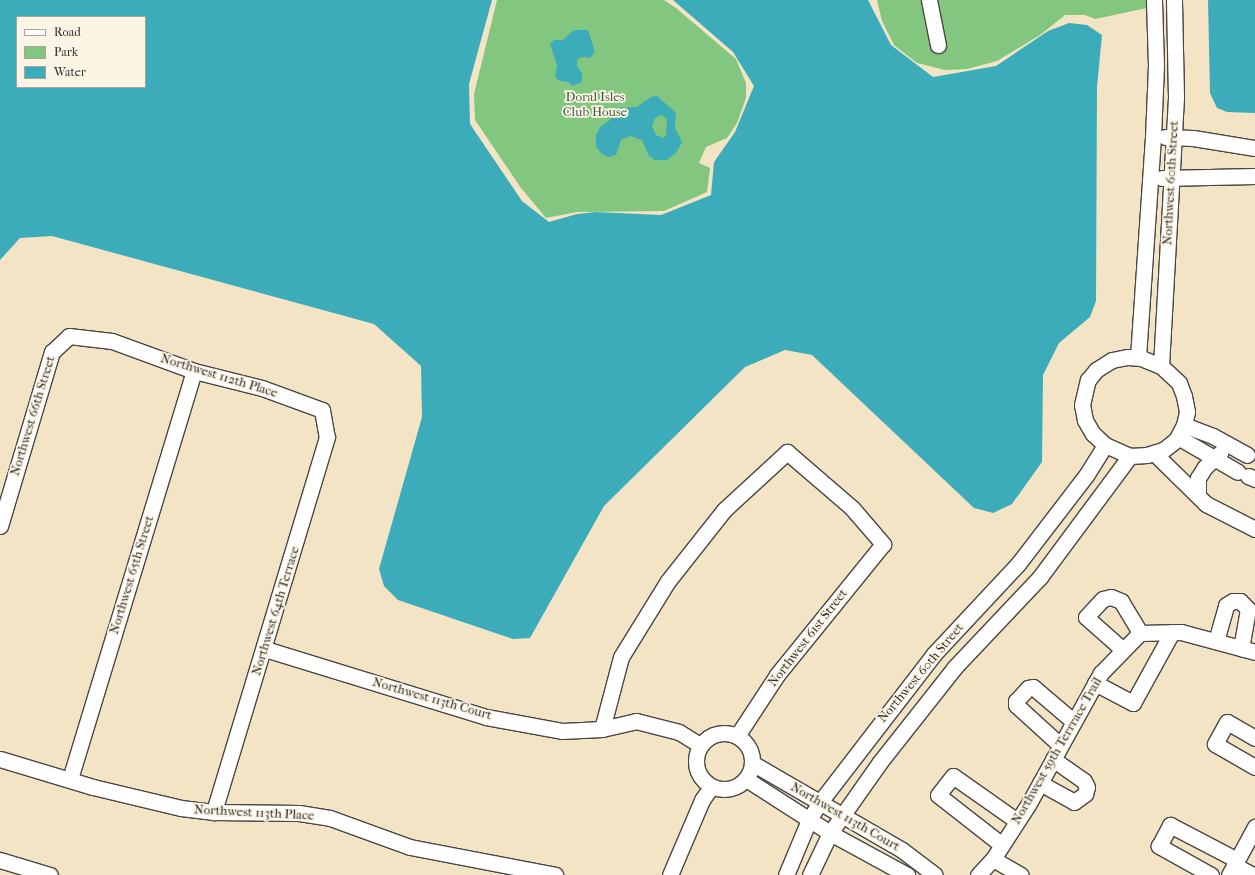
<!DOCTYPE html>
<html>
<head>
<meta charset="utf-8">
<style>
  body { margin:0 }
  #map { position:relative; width:1255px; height:875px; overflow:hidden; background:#f3e4c6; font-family:"IM FELL French Canon",serif }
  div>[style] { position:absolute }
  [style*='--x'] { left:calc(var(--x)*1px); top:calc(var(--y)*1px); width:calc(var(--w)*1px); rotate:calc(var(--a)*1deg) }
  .green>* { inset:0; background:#82c67f }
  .water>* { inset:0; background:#3dacba }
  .roads { filter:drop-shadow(1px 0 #494742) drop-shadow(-1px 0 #494742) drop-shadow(0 1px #494742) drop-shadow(0 -1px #494742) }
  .minor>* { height:15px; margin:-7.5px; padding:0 7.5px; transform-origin:7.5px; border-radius:7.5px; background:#fff }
  .minor>.ring { margin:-7.5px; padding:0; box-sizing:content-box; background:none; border:15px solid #fff; border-radius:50% }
  span { translate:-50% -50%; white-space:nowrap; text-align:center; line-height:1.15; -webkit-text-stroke:3.5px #fcf5e5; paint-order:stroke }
  .park-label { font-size:13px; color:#455a44 }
  .street-label { font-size:13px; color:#2b2b2b }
  .legend { position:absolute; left:16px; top:16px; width:130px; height:72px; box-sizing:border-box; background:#fcf5e5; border:1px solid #a8a49b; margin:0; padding:5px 7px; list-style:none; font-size:12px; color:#2b2b2b }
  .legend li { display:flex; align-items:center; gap:8px; height:20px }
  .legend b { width:20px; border:1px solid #a8a49b }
</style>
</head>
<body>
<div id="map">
  <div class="green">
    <div style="clip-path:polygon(497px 0,664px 0,676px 8px,736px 59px,746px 83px,746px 98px,737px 123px,727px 138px,706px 147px,699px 163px,710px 168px,707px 192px,664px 211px,577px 212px,546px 218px,521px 188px,475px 120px,474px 94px)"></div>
    <div style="clip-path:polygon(877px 0,1146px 0,1147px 8px,1095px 19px,1085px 15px,1065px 15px,1040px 35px,997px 61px,967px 69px,945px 70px,917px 63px,894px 45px,882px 21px)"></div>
  </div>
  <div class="water">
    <div style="clip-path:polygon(evenodd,0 0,492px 0,469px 84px,470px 124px,522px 201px,549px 222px,577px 214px,596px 212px,661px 215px,711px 195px,714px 162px,735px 132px,754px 86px,733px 52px,673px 0,868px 0,891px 45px,933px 77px,996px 66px,1048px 31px,1069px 23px,1087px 25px,1102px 35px,1097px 87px,1096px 301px,1090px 317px,1059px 343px,1043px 375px,1042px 462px,1012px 504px,993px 513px,974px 508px,812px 355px,785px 350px,745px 367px,604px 506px,530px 638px,513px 639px,398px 600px,384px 586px,379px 569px,422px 417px,421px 366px,374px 324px,52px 236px,20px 238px,0 260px,0 0,17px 17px,145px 17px,145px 87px,17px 87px,17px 17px)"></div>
    <div style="clip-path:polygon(1208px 0,1255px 0,1255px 113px,1227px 112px,1217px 108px,1210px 93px)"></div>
    <div style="clip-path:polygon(578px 30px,588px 30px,595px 52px,590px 58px,581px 57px,577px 60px,577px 66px,582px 73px,582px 82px,573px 86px,568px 82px,560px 81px,555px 77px,557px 65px,550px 44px,554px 40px,563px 40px,572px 31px)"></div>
    <div style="clip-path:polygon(evenodd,657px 96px,676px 113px,675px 128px,682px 142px,676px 153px,667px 160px,655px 160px,649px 156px,642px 140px,630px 136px,621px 140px,616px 155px,609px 157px,602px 154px,596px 147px,596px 135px,600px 127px,610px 120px,614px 108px,637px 107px,651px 97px,657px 96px,661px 115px,667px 119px,666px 135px,663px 138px,656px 135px,652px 126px,655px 118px,661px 115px)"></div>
  </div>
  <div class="roads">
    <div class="minor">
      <div style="--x:929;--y:0;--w:46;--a:78.7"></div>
      <div style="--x:1165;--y:137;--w:28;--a:2"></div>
      <div style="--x:1193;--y:138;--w:63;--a:9.2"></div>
      <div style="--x:1162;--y:178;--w:93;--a:-1.2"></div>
      <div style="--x:1128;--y:357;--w:13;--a:4"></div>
      <div style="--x:1141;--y:358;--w:22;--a:22"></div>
      <div style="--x:1161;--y:366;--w:25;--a:43"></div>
      <div style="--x:1179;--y:383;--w:14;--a:69"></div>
      <div style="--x:1184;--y:396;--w:16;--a:79"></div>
      <div style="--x:1187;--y:412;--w:13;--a:103"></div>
      <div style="--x:1184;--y:425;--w:17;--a:118"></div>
      <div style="--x:1176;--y:440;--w:16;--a:142"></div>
      <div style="--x:1163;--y:450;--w:17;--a:163"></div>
      <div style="--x:1147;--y:455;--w:17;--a:177"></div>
      <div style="--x:1130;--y:456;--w:27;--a:-156"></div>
      <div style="--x:1105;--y:445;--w:16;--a:-137"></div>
      <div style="--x:1093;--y:434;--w:16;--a:-120"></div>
      <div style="--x:1085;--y:420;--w:15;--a:-101"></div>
      <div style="--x:1082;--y:405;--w:26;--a:-77"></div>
      <div style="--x:1088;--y:380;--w:13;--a:-51"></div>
      <div style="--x:1096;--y:370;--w:19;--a:-32"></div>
      <div style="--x:1112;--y:360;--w:16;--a:-11"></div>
      <div style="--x:1138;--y:357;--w:221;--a:-86.1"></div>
      <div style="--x:1153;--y:137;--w:72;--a:-87.6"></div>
      <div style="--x:1156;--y:65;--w:65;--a:-91.8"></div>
      <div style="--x:1161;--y:366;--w:269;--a:-86.8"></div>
      <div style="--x:1176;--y:97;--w:97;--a:-91.2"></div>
      <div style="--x:1184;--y:425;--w:31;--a:21"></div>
      <div style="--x:1213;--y:436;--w:39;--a:29"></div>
      <div style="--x:1178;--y:437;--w:69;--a:30.3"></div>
      <div style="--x:1154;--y:453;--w:73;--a:44.4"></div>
      <div style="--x:1206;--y:504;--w:55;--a:27"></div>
      <div style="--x:1248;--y:476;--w:8;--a:23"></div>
      <div style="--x:1198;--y:496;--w:18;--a:-90"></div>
      <div style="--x:1198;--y:478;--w:13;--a:-58"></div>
      <div style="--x:1205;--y:467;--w:21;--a:-43"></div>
      <div style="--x:0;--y:526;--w:182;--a:-73.4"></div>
      <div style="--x:52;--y:352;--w:23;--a:-43"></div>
      <div style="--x:69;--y:336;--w:43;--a:6.6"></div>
      <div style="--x:112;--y:341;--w:87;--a:20.1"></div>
      <div style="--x:194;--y:371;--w:70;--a:14"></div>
      <div style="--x:262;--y:388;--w:64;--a:20.1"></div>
      <div style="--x:322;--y:410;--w:27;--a:80"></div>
      <div style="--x:327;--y:437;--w:392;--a:106.8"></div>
      <div style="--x:1140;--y:633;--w:41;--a:-1.4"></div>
      <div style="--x:1181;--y:632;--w:77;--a:15.1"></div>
      <div style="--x:1216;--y:641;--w:37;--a:-74"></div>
      <div style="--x:1226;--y:605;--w:8;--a:-30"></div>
      <div style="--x:1233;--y:601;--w:7;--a:0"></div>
      <div style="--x:1240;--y:601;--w:11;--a:45"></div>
      <div style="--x:1248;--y:609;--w:40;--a:100"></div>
      <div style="--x:265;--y:649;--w:231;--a:17.1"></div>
      <div style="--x:486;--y:717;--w:77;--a:10.4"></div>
      <div style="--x:562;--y:731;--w:40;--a:-2.9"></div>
      <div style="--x:602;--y:729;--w:35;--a:-13"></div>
      <div style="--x:636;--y:721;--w:44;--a:14.3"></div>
      <div style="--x:679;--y:732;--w:25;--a:32"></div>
      <div style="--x:1122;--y:649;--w:48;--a:-138.4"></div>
      <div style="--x:1086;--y:617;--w:25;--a:-47"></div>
      <div style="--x:1103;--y:599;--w:8;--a:-14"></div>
      <div style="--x:1111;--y:597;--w:11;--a:22"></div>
      <div style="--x:1121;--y:601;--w:37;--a:59"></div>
      <div style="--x:1095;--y:683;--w:43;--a:27.8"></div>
      <div style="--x:1133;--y:703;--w:81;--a:-61.2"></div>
      <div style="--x:602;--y:729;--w:74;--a:-75.2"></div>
      <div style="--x:621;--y:657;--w:89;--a:-58.3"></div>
      <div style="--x:668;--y:581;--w:90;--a:-51.7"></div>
      <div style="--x:724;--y:510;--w:86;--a:-42.6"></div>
      <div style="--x:787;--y:452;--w:86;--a:40.7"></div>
      <div style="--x:852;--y:508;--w:48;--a:49.3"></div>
      <div style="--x:883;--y:544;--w:169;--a:129"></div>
      <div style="--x:777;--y:675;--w:73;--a:123.3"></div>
      <div class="ring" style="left:696px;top:733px;width:41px;height:41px"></div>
      <div style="--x:1255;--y:738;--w:32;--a:-150"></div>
      <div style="--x:1227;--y:722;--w:25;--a:119"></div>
      <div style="--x:1215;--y:744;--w:46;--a:29.9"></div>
      <div style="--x:1060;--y:745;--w:59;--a:-137.7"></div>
      <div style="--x:1016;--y:705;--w:4;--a:-90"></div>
      <div style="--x:1016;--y:701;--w:18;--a:-47"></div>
      <div style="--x:1028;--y:688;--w:5;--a:-11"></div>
      <div style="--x:1033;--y:687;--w:52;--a:40.4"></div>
      <div style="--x:0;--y:759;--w:97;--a:16.8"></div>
      <div style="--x:93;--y:787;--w:90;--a:13.4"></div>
      <div style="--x:181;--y:808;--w:33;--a:7"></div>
      <div style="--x:214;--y:812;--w:85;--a:0.7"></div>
      <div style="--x:299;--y:813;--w:31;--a:9"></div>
      <div style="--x:330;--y:818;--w:85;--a:19.9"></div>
      <div style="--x:410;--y:847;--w:148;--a:10.9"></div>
      <div style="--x:752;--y:763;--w:173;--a:30.1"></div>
      <div style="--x:902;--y:850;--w:41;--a:37.1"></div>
      <div style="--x:70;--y:779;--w:426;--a:-73.1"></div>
      <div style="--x:746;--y:779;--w:100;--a:32.7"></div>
      <div style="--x:830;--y:833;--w:88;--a:28.6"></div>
      <div style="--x:1040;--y:783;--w:39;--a:29"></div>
      <div style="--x:1074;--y:802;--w:14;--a:-36"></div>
      <div style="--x:1085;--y:794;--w:7;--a:-74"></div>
      <div style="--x:1087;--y:787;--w:7;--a:-117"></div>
      <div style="--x:1084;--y:781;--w:38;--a:-145"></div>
      <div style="--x:1002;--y:845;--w:81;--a:-142"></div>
      <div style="--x:938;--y:795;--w:24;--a:-52"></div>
      <div style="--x:953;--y:776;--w:78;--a:35.1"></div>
      <div style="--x:993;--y:859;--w:32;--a:30"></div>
      <div style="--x:0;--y:860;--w:52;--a:16.7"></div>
      <div style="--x:1234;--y:865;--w:21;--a:28"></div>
      <div style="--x:670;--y:875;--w:82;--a:-66.9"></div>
      <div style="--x:702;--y:800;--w:16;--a:-55"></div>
      <div style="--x:786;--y:875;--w:60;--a:-67.3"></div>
      <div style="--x:809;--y:820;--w:21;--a:-59"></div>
      <div style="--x:820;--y:802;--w:187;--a:-52.4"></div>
      <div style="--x:934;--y:654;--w:123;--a:-47"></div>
      <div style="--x:1018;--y:564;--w:113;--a:-52.5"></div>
      <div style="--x:1087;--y:474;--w:34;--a:-58"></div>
      <div style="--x:810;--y:875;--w:47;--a:-64.5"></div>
      <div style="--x:830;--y:833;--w:87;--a:-54.8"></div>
      <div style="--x:880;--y:762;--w:121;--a:-51.7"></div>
      <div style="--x:955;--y:667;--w:124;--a:-46.6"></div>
      <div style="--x:1040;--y:577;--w:151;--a:-53.4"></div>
      <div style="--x:978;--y:875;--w:22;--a:-47"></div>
      <div style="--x:993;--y:859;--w:64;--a:-57.1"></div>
      <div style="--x:1028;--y:805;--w:151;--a:-61.1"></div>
      <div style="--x:1101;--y:673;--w:56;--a:-45.7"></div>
      <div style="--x:1211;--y:875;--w:60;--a:-150.9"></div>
      <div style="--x:1159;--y:846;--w:24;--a:-62"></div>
      <div style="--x:1170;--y:825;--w:76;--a:27.6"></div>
      <div style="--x:1229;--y:875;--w:55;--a:-61.6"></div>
    </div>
  </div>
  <div class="park-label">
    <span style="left:595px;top:105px">Doral Isles<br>Club House</span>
  </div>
  <div class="street-label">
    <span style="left:1171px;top:183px;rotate:-87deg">Northwest 60th Street</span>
    <span style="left:219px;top:376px;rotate:17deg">Northwest 112th Place</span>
    <span style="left:33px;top:416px;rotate:-73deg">Northwest 66th Street</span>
    <span style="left:132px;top:575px;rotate:-73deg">Northwest 65th Street</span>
    <span style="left:276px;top:611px;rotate:-73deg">Northwest 64th Terrace</span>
    <span style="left:808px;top:638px;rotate:-52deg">Northwest 61st Street</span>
    <span style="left:921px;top:673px;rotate:-50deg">Northwest 60th Street</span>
    <span style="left:432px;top:699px;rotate:16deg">Northwest 113th Court</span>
    <span style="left:1057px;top:751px;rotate:-60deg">Northwest 59th Terrrace Trail</span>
    <span style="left:254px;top:813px;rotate:3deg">Northwest 113th Place</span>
    <span style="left:845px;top:817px;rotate:30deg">Northwest 113th Court</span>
  </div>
  <ul class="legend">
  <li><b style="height:5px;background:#fff"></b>Road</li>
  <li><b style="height:11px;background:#82c67f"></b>Park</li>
  <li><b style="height:11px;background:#3dacba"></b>Water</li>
  </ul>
</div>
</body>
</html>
